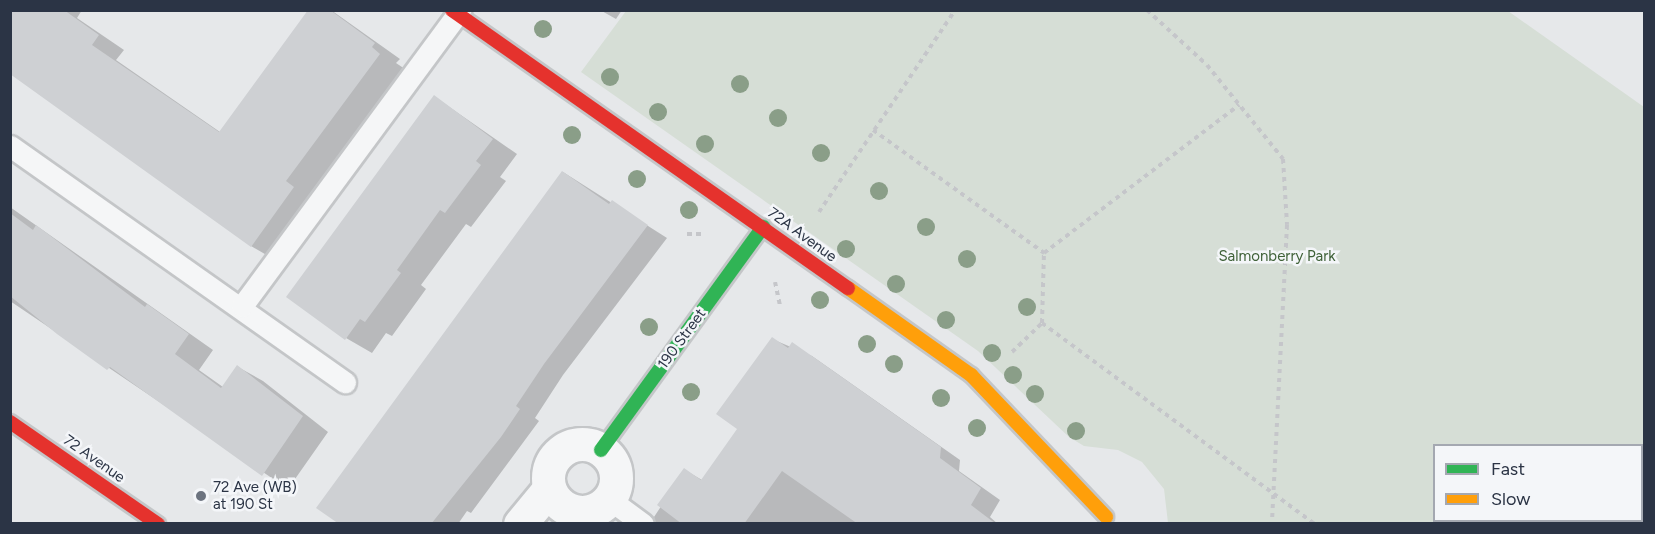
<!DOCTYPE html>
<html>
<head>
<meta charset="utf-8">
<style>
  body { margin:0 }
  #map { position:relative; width:1655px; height:534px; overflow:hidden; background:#e6e8ea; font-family:Figtree,sans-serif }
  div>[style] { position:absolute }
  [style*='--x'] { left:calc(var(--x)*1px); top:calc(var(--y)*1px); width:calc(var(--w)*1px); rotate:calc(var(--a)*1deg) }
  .green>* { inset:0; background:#d6ded6 }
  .shadow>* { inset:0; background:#0003 }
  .building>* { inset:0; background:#ced0d3 }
  .path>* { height:4px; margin-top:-2px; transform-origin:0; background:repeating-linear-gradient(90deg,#c5c6ca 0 4.5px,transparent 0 9px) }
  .roads { filter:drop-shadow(2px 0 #c4c6c8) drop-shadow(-2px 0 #c4c6c8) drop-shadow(0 2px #c4c6c8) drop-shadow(0 -2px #c4c6c8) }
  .lane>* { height:21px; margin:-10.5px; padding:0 10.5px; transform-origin:10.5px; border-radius:10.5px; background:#f5f6f7 }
  .street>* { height:33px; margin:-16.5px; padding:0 16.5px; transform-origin:16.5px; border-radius:16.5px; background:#f5f6f7 }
  .street>.ring { margin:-16.5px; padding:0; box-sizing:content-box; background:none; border:33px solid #f5f6f7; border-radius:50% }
  .fast>* { height:14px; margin:-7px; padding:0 7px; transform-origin:7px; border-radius:7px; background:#30b455 }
  .slow>* { height:14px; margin:-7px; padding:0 7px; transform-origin:7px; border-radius:7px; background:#ff9f0a }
  .jam>* { height:14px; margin:-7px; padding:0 7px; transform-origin:7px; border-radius:7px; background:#e5322d }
  .trees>* { width:18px; height:18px; margin:-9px; border-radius:50%; background:#8a9e88 }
  .dots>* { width:16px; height:16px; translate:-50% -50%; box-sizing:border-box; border:3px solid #f4f6f9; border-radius:50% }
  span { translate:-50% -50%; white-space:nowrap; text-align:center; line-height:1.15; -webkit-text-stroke:5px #f4f6f9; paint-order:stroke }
  .street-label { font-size:15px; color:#2b3445 }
  .park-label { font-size:15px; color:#3f6138 }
  .poi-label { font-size:15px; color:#2b3445 }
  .left { translate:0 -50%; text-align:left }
  .frame { position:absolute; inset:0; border:12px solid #2b3445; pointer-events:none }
  .legend { position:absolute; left:1433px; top:444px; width:210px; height:78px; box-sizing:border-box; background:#f4f6f9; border:2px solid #a4a8b1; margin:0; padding:8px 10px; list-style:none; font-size:18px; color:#2b3445 }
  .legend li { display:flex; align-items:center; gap:12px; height:30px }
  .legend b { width:30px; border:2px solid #a4a8b1 }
</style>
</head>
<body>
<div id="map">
  <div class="green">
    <div style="clip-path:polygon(evenodd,626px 11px,1508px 11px,1644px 107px,1644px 523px,1168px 523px,1164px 489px,1142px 462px,1118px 450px,1084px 446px,1069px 437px,978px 351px,581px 72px,626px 11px,1434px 446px,1642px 446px,1642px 520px,1434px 520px,1434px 446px)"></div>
  </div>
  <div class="shadow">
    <div style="clip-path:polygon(10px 10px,82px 10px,77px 18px,124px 50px,116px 60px,220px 132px,331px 10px,400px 59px,396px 63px,405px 69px,277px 261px,251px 246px)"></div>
    <div style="clip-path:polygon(600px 10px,622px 10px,616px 19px)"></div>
    <div style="clip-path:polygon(435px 97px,517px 154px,500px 177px,506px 181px,471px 227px,466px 224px,421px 285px,426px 289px,392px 336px,386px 333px,372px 353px,346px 338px)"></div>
    <div style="clip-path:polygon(563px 172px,667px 238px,563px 375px,535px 418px,539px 421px,471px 513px,467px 511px,458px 524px,336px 524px)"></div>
    <div style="clip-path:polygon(10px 207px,213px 350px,199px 370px,223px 387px,238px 367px,263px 381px,328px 432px,288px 489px,10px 301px)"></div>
    <div style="clip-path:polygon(772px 339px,812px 356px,960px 460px,959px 471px,1000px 500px,990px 517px,998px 524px,655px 524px,654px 517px,685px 470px,702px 480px,739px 429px)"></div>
  </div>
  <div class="building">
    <div style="clip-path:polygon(10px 10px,64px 10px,99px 35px,92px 45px,219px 132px,308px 10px,330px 10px,375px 43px,372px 47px,380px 54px,286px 181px,294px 187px,251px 247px,10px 74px)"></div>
    <div style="clip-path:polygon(434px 95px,493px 139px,476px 161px,481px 165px,445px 213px,440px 210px,397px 270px,401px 273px,365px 322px,360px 319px,345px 340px,286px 297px)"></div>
    <div style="clip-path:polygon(562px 171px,609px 204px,612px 200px,648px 225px,544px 364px,516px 406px,520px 409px,501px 437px,431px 524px,339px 524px,316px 508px)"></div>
    <div style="clip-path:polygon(10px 213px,33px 230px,36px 225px,145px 307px,147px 304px,189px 334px,175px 354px,221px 388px,237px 365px,303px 416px,262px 476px,110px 367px,107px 370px,57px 334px,10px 296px)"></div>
    <div style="clip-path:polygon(772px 337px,788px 348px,792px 342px,941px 447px,940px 458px,981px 488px,971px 505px,996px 524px,858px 524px,782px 471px,744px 524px,682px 524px,657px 505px,684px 468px,701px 480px,737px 429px,716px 414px)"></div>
  </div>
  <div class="path">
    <div style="--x:1147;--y:10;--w:81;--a:42.5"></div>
    <div style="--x:1207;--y:65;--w:121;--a:51"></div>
    <div style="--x:1283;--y:159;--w:66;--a:86.5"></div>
    <div style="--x:1287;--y:225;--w:299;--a:92.9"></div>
    <div style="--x:873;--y:130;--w:211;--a:35.7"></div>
    <div style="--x:1044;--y:253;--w:245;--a:-37.2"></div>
    <div style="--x:819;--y:212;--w:244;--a:-56"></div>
    <div style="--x:687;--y:234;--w:18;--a:0"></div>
    <div style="--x:775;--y:282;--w:24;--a:78"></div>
    <div style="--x:1042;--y:323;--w:70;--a:-88.4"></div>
    <div style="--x:1012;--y:352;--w:42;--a:-44"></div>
    <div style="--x:1042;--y:323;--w:339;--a:36.4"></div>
  </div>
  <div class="roads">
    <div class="lane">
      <div style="--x:10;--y:146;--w:410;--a:35.2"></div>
      <div style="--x:242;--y:306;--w:368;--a:-53.6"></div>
      <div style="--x:609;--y:499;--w:42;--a:36.3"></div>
    </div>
    <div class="street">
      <div class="ring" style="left:548px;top:444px;width:35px;height:35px"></div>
      <div style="--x:520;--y:524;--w:45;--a:-50.4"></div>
    </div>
    <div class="fast">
      <div style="--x:601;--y:450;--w:276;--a:-54"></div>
    </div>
    <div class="slow">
      <div style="--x:848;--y:288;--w:151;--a:35.3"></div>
      <div style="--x:971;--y:375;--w:196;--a:46.4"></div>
    </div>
    <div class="jam">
      <div style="--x:452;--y:10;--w:484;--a:35.1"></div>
      <div style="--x:10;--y:422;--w:180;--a:34.6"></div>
    </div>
  </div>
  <div class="trees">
    <div style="left:543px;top:29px"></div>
    <div style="left:610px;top:77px"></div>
    <div style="left:740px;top:84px"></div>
    <div style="left:658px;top:112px"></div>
    <div style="left:778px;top:118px"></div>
    <div style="left:572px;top:135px"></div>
    <div style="left:705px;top:144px"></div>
    <div style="left:821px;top:153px"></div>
    <div style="left:637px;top:179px"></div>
    <div style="left:879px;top:191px"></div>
    <div style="left:689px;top:210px"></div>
    <div style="left:926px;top:227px"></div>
    <div style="left:846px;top:249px"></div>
    <div style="left:967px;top:259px"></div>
    <div style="left:896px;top:284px"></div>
    <div style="left:820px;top:300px"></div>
    <div style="left:1027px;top:307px"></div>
    <div style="left:946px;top:320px"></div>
    <div style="left:649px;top:327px"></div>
    <div style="left:867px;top:344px"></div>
    <div style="left:992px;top:353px"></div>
    <div style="left:894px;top:364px"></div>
    <div style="left:1013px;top:375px"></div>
    <div style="left:691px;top:392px"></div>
    <div style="left:1035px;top:394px"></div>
    <div style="left:941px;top:398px"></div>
    <div style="left:977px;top:428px"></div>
    <div style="left:1076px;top:431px"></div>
  </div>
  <div class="dots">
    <div style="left:201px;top:496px;background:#6c737f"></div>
  </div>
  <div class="street-label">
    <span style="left:802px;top:235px;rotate:36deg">72A Avenue</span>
    <span style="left:682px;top:339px;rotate:-54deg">190 Street</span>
    <span style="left:94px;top:459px;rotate:35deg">72 Avenue</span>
  </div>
  <div class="park-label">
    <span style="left:1277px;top:257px">Salmonberry Park</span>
  </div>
  <div class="poi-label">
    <span class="left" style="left:213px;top:496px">72 Ave (WB)<br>at 190 St</span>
  </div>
  <div class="frame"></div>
  <ul class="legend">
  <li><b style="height:8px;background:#30b455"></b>Fast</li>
  <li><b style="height:8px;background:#ff9f0a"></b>Slow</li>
  </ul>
</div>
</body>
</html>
